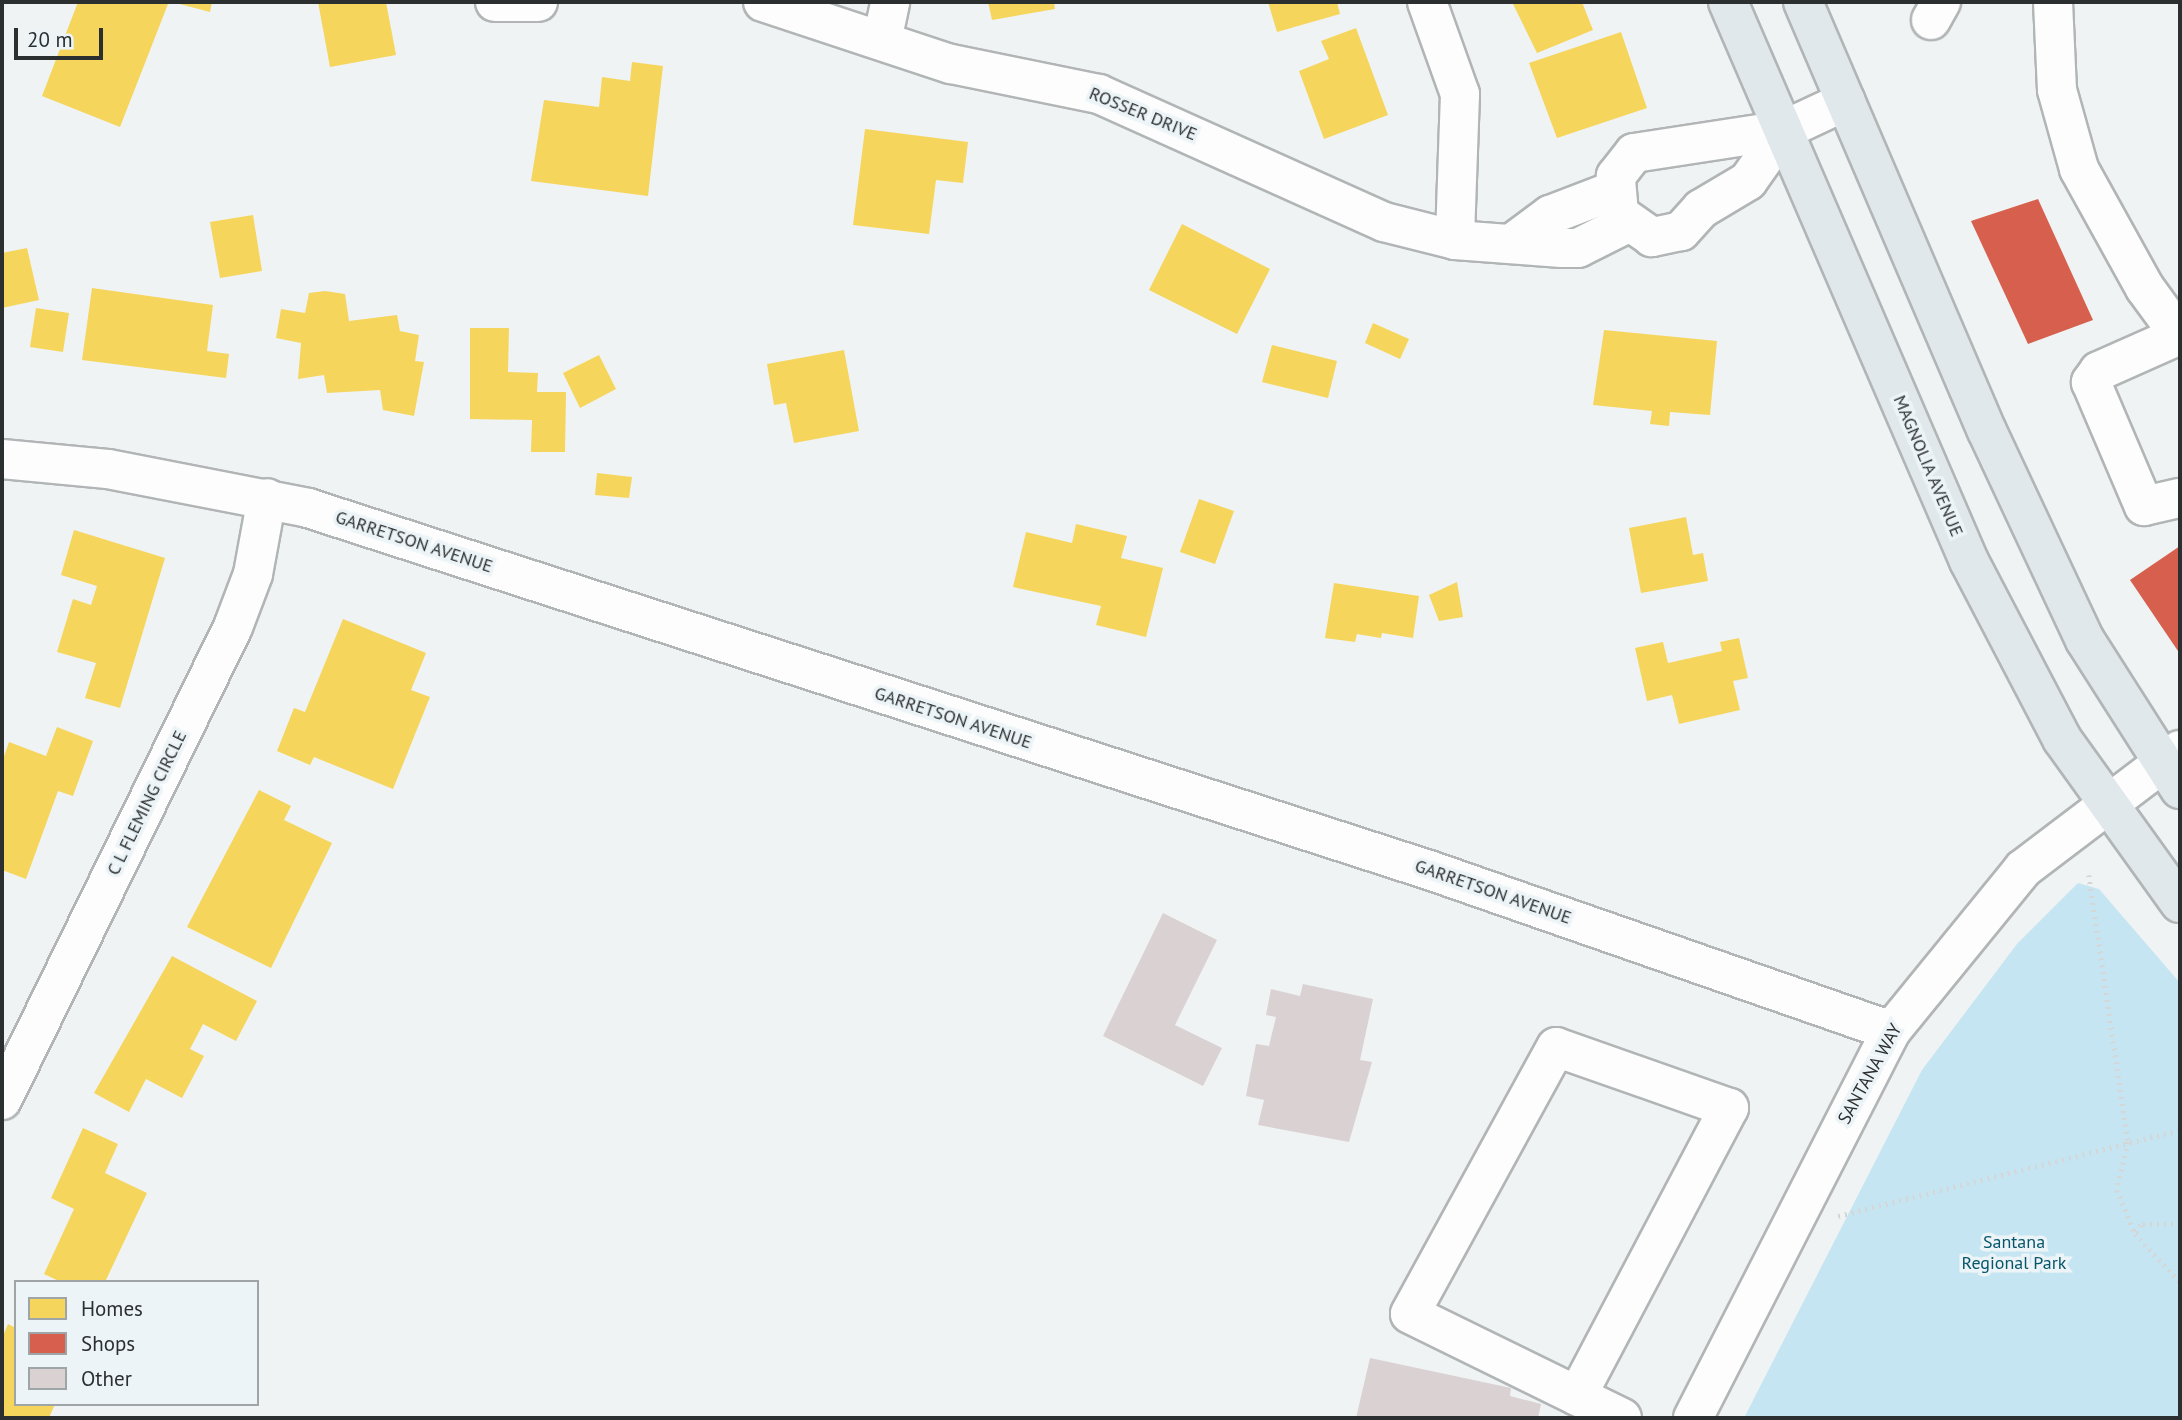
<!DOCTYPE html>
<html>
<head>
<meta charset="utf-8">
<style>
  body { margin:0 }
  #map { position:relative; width:2182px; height:1420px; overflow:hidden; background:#eff3f4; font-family:"PT Sans",sans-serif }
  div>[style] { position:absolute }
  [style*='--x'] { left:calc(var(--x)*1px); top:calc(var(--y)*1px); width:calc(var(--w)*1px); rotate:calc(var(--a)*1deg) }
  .green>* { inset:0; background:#c4e5f1 }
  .homes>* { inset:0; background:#f6d55c }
  .shops>* { inset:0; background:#d6604d }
  .building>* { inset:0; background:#dad1d2 }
  .path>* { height:4.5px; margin-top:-2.25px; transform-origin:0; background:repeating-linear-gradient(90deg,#d5d6d6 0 2px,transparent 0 7px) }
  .roads { filter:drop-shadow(2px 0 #b1b5b6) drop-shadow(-2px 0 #b1b5b6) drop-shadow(0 2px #b1b5b6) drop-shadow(0 -2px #b1b5b6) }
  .minor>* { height:38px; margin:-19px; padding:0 19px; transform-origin:19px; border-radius:19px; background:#fdfdfd }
  .major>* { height:38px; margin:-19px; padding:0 19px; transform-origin:19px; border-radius:19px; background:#e1e8eb }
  span { translate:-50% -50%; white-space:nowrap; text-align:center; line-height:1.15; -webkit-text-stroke:7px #ecf4f7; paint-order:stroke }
  .street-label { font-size:18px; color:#2c2f30 }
  .park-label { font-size:18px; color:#06566b }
  .frame { position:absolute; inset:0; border:4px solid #2c2f30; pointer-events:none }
  .legend { position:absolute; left:14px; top:1280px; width:245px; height:126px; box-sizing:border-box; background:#ecf4f7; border:2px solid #9fa5a7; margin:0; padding:9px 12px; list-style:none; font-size:21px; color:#2c2f30 }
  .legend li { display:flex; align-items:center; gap:14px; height:35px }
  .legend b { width:35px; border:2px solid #9fa5a7 }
  .scale { position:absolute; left:14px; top:28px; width:89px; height:32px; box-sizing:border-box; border:4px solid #2c2f30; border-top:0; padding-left:9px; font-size:21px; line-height:24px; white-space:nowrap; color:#2c2f30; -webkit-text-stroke:5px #ecf4f7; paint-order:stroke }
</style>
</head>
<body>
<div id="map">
  <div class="green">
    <div style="clip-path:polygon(2078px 883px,2099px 889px,2180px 983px,2180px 1418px,1744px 1418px,1922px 1070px,2017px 944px)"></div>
  </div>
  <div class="homes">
    <div style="clip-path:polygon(78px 2px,168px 4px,120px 127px,42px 96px)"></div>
    <div style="clip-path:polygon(172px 2px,212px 2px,210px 12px)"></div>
    <div style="clip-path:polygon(318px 2px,386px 2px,396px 55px,330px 67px)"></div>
    <div style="clip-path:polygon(988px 2px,1054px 2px,1055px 9px,992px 20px)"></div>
    <div style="clip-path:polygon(1268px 2px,1337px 2px,1340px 14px,1277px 32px)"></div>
    <div style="clip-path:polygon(1512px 2px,1582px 2px,1593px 30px,1537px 53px)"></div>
    <div style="clip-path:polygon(1356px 28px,1388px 115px,1324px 139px,1299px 71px,1329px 59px,1321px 41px)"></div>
    <div style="clip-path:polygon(1621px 32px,1647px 108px,1557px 138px,1529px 63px)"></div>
    <div style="clip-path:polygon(632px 62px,663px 66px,648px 196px,531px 181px,544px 100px,599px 107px,602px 77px,630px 81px)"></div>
    <div style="clip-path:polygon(865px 129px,968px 142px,963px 183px,936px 180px,929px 234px,853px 225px)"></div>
    <div style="clip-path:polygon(253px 215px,262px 271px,220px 278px,210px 222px)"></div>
    <div style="clip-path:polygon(1182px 224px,1270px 269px,1237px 334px,1149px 290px)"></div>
    <div style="clip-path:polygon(27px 248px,39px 300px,2px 308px,2px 253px)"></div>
    <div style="clip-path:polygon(92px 288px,213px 305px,207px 351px,229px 354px,226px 378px,82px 360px)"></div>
    <div style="clip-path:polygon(325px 291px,345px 294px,349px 321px,397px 315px,400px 331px,419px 335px,415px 361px,424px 362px,414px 416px,383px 410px,380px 390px,327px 393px,324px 375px,298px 379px,301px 343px,276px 338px,281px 309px,305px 313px,309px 293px)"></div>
    <div style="clip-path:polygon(36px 308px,69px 313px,63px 352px,30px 347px)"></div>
    <div style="clip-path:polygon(1373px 323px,1409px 339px,1400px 359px,1365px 343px)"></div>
    <div style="clip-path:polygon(470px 328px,509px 328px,508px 372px,538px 373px,537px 392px,566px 392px,565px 452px,531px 452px,532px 420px,470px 419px)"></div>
    <div style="clip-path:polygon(1604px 330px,1717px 341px,1710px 415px,1670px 412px,1669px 426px,1650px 424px,1652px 411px,1593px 405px)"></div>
    <div style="clip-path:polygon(1272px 345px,1337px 361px,1328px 398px,1262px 382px)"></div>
    <div style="clip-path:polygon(844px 350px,859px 431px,794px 443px,786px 403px,774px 405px,767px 364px)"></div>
    <div style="clip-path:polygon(599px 355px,616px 389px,580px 408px,563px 373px)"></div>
    <div style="clip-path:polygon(597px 473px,632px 477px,629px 498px,595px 495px)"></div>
    <div style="clip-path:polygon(1199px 499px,1234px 511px,1215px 564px,1180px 552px)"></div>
    <div style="clip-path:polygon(1686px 517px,1693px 555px,1703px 553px,1708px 581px,1641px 593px,1629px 528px)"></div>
    <div style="clip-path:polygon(1076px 524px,1127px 536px,1121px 558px,1163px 568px,1146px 637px,1096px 625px,1101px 606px,1013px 587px,1026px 532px,1072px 543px)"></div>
    <div style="clip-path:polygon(74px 530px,165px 558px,120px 708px,85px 698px,96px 663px,57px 652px,73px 599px,91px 605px,97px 586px,61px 575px)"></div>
    <div style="clip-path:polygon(1457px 582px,1463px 617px,1439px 621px,1429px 595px)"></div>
    <div style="clip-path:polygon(1334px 583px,1419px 596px,1413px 638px,1382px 633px,1381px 638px,1357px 634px,1355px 642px,1325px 638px)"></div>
    <div style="clip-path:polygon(343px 619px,426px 653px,411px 690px,430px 697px,393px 789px,314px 757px,310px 765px,277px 751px,294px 708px,305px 712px)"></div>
    <div style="clip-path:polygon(1739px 638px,1748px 678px,1733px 681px,1740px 710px,1679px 724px,1672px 695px,1647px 701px,1635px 648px,1663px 642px,1668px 663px,1722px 651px,1720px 642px)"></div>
    <div style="clip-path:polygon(57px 727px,93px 741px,73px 796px,58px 791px,26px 879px,2px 870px,2px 762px,9px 742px,46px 756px)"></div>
    <div style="clip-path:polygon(259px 790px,291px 806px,284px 820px,332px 843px,271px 968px,187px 927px)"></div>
    <div style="clip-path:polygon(172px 956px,257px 1001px,236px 1041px,203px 1024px,190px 1049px,204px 1056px,182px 1098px,146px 1079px,129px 1112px,94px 1093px)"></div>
    <div style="clip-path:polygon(83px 1128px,118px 1144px,105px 1173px,147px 1193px,105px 1282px,61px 1282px,44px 1274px,74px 1209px,51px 1198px)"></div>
    <div style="clip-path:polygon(8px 1324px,16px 1328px,16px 1404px,55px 1404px,49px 1418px,2px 1418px,2px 1338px)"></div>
  </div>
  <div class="shops">
    <div style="clip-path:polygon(2038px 199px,2093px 320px,2028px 344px,1971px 221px)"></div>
    <div style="clip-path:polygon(2180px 546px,2180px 654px,2130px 580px)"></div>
  </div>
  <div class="building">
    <div style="clip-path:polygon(1163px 913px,1217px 940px,1175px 1025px,1222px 1048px,1203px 1086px,1103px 1036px)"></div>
    <div style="clip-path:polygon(1303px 984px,1373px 999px,1360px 1060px,1372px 1062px,1349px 1142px,1258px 1125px,1264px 1100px,1246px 1096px,1256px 1044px,1269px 1046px,1276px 1017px,1266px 1015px,1271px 989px,1300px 996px)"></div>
    <div style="clip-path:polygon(1370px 1358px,1511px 1388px,1510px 1396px,1541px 1404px,1538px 1418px,1356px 1418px)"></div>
  </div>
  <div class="path">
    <div style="--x:2089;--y:875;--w:270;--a:81.7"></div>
    <div style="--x:2128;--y:1142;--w:49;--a:102.9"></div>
    <div style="--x:2117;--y:1190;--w:48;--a:67.8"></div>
    <div style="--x:1838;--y:1216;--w:353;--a:-14.1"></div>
    <div style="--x:2180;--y:1224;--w:39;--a:179"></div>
    <div style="--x:2141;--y:1225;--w:11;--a:124"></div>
    <div style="--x:2135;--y:1234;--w:66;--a:46.8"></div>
  </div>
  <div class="roads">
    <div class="minor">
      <div style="--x:495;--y:2;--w:43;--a:0"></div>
      <div style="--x:763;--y:2;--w:198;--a:18.3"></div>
      <div style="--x:951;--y:64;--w:151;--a:11.5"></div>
      <div style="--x:1099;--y:94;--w:312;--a:24.2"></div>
      <div style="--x:1384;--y:222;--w:73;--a:14.2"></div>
      <div style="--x:1455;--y:240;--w:107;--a:4.3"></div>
      <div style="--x:1562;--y:248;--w:16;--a:0"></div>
      <div style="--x:1578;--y:248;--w:54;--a:-26.6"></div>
      <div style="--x:1427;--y:2;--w:98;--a:70.3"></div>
      <div style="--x:1460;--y:94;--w:146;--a:92"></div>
      <div style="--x:2053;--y:2;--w:88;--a:87.4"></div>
      <div style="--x:2057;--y:90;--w:82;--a:74.4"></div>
      <div style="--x:2079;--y:169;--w:136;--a:61"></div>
      <div style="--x:2145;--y:288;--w:59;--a:53.9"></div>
      <div style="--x:1931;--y:20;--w:21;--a:-61"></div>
      <div style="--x:882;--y:41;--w:40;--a:-78"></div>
      <div style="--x:1784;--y:130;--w:62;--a:125.2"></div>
      <div style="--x:1748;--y:181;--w:55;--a:149.2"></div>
      <div style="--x:1701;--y:209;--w:30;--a:132"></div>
      <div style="--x:1681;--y:231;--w:30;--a:168"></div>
      <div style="--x:1652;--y:237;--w:40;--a:-145.1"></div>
      <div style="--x:1619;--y:214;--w:38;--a:-95"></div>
      <div style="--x:1616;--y:176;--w:29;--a:-52"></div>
      <div style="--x:1634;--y:153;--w:152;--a:-8.7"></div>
      <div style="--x:1784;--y:130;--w:68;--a:-25.1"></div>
      <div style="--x:1515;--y:241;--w:44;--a:-36.6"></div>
      <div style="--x:1550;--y:215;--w:67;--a:-20.9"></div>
      <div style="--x:2180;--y:335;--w:89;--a:156"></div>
      <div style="--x:2099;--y:371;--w:14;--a:126"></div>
      <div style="--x:2091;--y:382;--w:135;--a:66.9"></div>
      <div style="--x:2144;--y:506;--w:37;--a:-13"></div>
      <div style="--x:2;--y:459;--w:106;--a:5.4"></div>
      <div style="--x:108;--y:469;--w:204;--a:11"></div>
      <div style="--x:308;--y:508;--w:1178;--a:17.9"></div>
      <div style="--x:1429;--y:870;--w:489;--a:19.2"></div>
      <div style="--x:2;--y:1100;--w:526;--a:-63.97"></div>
      <div style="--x:233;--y:627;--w:57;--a:-69.3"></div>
      <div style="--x:253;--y:574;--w:77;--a:-79.6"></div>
      <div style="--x:1577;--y:1396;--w:326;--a:-62.2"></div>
      <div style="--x:1729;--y:1108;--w:183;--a:-160.6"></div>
      <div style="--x:1556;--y:1047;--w:304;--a:118.7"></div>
      <div style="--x:1410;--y:1314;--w:236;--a:26.1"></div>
      <div style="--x:1693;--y:1418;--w:435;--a:-62.9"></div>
      <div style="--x:1891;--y:1031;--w:209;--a:-50.8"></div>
      <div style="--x:2023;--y:869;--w:197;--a:-37.2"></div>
    </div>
    <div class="major">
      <div style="--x:1728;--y:2;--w:609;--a:66.68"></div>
      <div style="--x:1969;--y:561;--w:201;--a:62.4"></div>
      <div style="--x:2062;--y:739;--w:202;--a:54.3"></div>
      <div style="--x:1803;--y:2;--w:467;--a:66.8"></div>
      <div style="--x:1987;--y:431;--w:231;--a:64.9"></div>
      <div style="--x:2085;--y:640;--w:177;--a:57.5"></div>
    </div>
  </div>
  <div class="street-label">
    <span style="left:1143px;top:114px;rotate:22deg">ROSSER DRIVE</span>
    <span style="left:1928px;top:466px;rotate:67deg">MAGNOLIA AVENUE</span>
    <span style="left:414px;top:542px;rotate:18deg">GARRETSON AVENUE</span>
    <span style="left:953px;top:718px;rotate:18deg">GARRETSON AVENUE</span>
    <span style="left:147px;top:803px;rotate:-64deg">C L FLEMING CIRCLE</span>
    <span style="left:1493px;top:892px;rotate:19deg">GARRETSON AVENUE</span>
    <span style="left:1870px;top:1074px;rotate:-61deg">SANTANA WAY</span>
  </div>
  <div class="park-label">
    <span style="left:2014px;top:1253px">Santana<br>Regional Park</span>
  </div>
  <div class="frame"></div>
  <ul class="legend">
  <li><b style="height:19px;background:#f6d55c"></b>Homes</li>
  <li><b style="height:19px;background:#d6604d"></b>Shops</li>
  <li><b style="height:19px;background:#dad1d2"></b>Other</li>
  </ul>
  <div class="scale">20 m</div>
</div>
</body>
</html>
